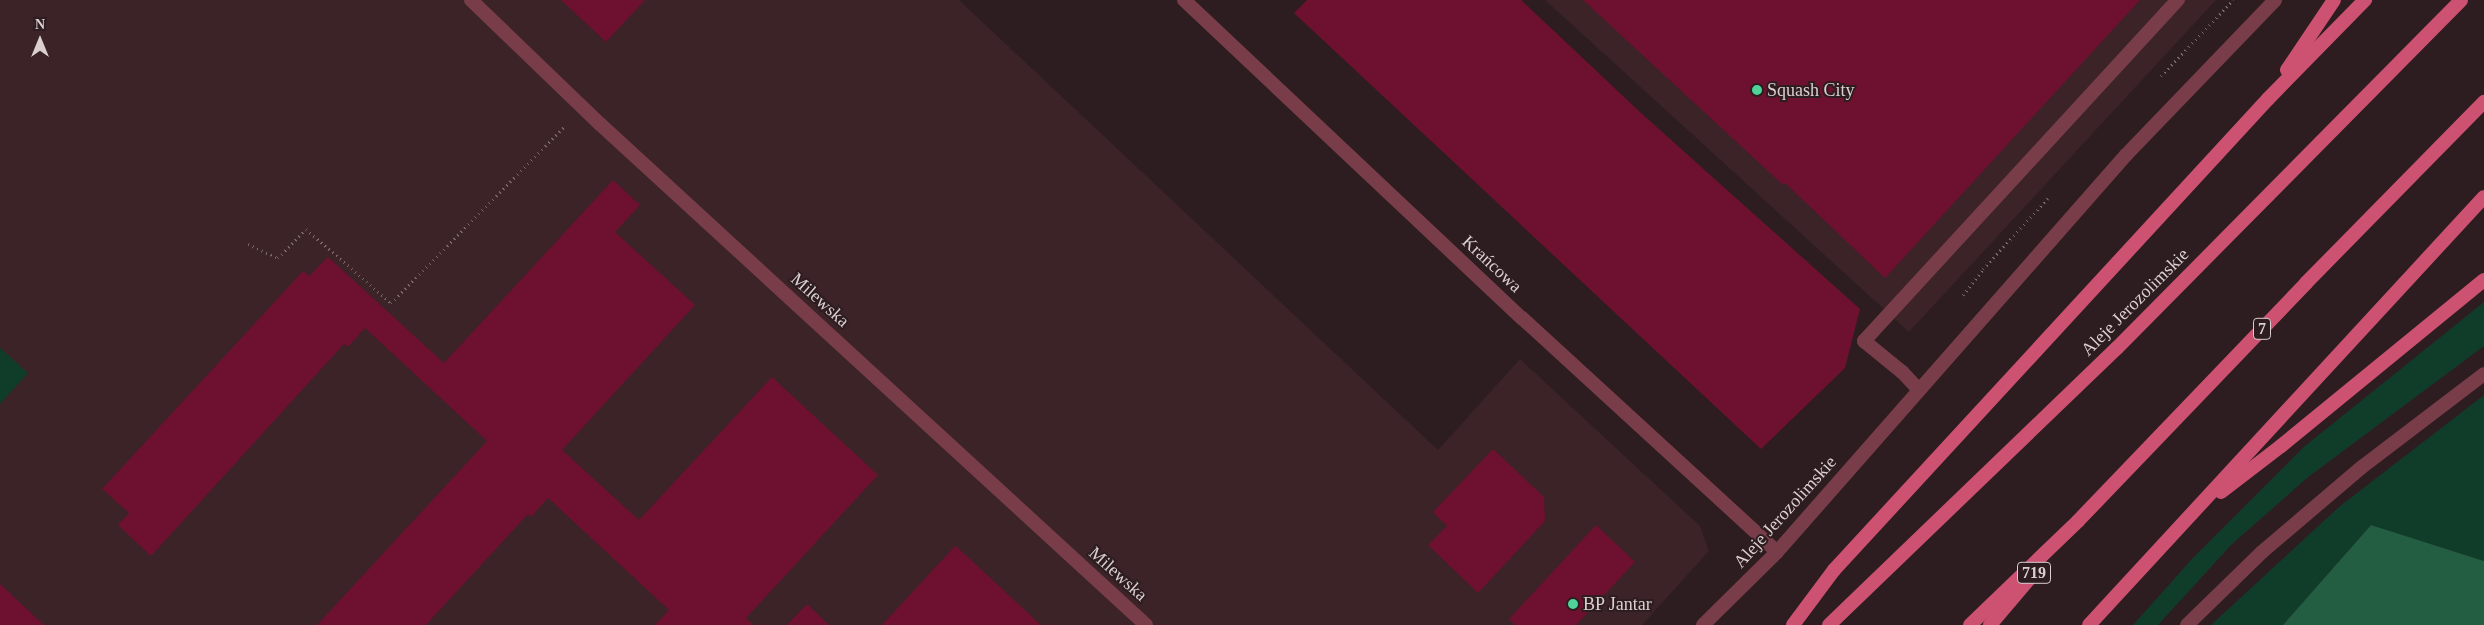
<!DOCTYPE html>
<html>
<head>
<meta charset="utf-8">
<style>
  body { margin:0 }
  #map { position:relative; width:2484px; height:625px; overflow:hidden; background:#2d1d20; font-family:"Times New Roman",serif }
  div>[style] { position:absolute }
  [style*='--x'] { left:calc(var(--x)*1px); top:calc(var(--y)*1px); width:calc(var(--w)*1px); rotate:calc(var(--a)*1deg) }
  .built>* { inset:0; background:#3b2327 }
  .green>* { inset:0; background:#103d29 }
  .forest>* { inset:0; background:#235e42 }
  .building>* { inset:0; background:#6e1030 }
  .path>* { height:3px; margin-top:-1.5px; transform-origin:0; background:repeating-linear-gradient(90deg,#78696b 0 1px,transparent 0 5px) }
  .service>* { height:14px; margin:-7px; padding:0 7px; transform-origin:7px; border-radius:7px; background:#793d4a }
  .minor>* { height:14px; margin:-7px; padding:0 7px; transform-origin:7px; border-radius:7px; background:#793d4a }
  .primary>* { height:14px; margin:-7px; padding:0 7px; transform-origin:7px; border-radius:7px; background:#cd5171 }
  .dots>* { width:14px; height:14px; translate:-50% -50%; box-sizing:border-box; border:2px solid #2d1d20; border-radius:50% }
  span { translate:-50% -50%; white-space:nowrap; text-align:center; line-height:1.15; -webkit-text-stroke:4px #2d1d20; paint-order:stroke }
  .shield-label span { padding:1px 4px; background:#2d1d20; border:1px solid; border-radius:4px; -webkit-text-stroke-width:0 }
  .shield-label { font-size:16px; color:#dbcfd0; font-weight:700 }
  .poi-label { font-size:18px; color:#dbcfd0 }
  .left { translate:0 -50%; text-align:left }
  .street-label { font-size:18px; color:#dbcfd0 }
  .north { position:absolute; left:15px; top:15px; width:50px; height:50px; -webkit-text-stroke:4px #2d1d20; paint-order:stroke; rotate:0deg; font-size:14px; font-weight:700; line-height:20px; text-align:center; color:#dbcfd0 }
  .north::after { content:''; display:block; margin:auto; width:18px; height:22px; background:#dbcfd0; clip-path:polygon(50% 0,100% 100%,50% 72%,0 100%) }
</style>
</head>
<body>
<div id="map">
  <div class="built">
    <div style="clip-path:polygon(0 0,959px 0,1438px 450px,1520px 359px,1700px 526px,1709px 551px,1642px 625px,0 625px)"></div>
    <div style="clip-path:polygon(1545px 0,2216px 0,1909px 332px)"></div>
  </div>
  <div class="green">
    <div style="clip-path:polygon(2484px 302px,2484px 346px,2307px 478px,2231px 545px,2158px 625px,2133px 625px,2191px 560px,2305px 446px)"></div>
    <div style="clip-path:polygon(0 348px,28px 373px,0 404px)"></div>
    <div style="clip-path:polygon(2484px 395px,2484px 561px,2371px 525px,2283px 625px,2211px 625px,2339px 507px)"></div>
  </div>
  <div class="forest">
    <div style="clip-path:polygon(2371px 525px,2484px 561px,2484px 625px,2283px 625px)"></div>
  </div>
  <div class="building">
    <div style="clip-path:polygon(561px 0,645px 0,606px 42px)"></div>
    <div style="clip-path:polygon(1307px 0,1521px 0,1641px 113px,1860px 309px,1845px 368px,1761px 449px,1294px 13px)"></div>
    <div style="clip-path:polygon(1583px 0,2140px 0,1885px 278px,1785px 183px,1783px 185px)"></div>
    <div style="clip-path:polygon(613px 180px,640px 205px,615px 232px,695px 305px,562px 450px,639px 520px,772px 377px,878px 475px,746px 618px,753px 625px,655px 625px,669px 610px,548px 498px,531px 517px,528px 514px,426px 625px,317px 625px,487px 441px,365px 328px,348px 347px,344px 344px,151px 556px,118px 525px,129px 513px,102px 489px,303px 271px,309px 276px,328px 257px,444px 363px)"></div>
    <div style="clip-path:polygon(1493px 449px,1544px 497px,1545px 521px,1478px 593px,1428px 545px,1447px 526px,1433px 512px)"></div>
    <div style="clip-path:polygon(1596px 525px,1635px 562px,1576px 625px,1515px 625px,1509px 619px)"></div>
    <div style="clip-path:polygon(955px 546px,957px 547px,1041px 625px,882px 625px)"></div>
    <div style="clip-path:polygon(0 584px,44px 625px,0 625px)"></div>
    <div style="clip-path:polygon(807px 604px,829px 625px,787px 625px)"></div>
  </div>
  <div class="path">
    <div style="--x:2161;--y:76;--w:105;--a:-46.5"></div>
    <div style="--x:248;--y:244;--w:33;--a:25"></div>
    <div style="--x:278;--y:258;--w:40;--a:-46"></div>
    <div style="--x:306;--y:229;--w:113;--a:41"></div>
    <div style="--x:391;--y:303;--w:248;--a:-45.5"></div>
    <div style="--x:1963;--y:295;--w:33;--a:-52"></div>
    <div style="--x:1983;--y:269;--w:96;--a:-47.5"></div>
  </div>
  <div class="service">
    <div style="--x:471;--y:0;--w:179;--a:43.9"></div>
    <div style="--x:600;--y:124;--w:741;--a:42.54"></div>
    <div style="--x:1919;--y:390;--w:25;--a:-133"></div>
    <div style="--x:1902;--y:372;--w:49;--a:-140.8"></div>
    <div style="--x:1864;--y:341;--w:464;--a:-47.4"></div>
  </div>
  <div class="minor">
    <div style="--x:1184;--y:0;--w:464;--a:43.3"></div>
    <div style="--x:1522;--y:318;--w:346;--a:42.5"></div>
    <div style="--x:1703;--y:625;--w:104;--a:-44.6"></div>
    <div style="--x:1777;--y:552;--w:529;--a:-48.68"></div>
    <div style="--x:2126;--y:155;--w:215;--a:-46.1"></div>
    <div style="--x:2187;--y:625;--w:105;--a:-44.2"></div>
    <div style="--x:2262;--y:552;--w:131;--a:-40.4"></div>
    <div style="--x:2362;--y:467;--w:153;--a:-37.3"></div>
  </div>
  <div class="primary">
    <div style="--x:2287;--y:70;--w:84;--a:-56.1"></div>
    <div style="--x:2221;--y:492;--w:76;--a:-37.5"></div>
    <div style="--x:2281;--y:446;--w:262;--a:-39.3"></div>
    <div style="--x:1793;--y:625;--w:69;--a:-53.3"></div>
    <div style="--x:1834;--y:570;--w:640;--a:-47.34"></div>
    <div style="--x:2268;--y:99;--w:139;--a:-45.6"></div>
    <div style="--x:1829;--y:625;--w:400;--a:-43.9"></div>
    <div style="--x:2117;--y:348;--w:489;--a:-45.3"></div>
    <div style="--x:1970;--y:625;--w:150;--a:-43.9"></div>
    <div style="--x:2078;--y:521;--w:330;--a:-46.2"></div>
    <div style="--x:2306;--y:283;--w:254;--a:-45.5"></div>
    <div style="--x:1990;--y:625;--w:62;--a:-49.6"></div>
    <div style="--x:2089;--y:625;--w:582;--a:-47.3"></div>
  </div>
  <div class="dots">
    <div style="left:1757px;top:90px;background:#50d398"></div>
    <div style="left:1573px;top:604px;background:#50d398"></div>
  </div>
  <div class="shield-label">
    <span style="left:2262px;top:329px">7</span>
    <span style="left:2034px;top:573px">719</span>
  </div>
  <div class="poi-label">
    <span class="left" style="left:1767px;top:90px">Squash City</span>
    <span class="left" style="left:1583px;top:604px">BP Jantar</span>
  </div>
  <div class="street-label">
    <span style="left:1492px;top:264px;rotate:43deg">Krańcowa</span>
    <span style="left:820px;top:300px;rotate:42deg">Milewska</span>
    <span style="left:2135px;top:302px;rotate:-45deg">Aleje Jerozolimskie</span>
    <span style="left:1785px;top:512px;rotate:-48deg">Aleje Jerozolimskie</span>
    <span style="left:1118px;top:574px;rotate:42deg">Milewska</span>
  </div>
  <div class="north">N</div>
</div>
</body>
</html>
